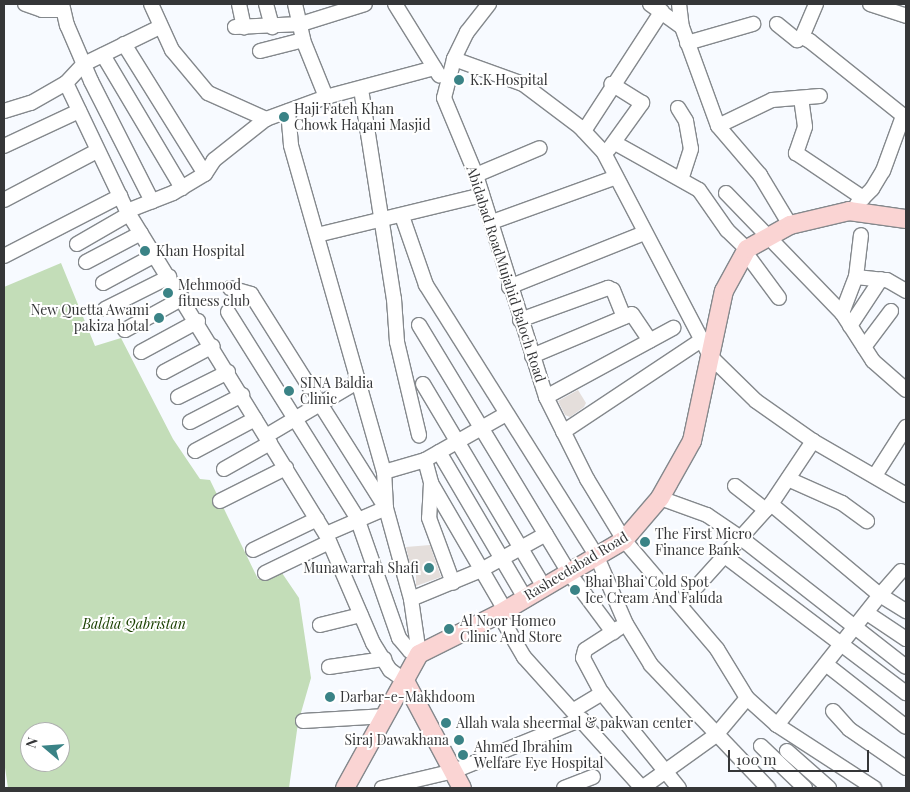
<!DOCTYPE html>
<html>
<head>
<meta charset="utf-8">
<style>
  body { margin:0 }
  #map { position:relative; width:910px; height:792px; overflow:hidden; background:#f7faff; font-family:"Playfair Display",serif }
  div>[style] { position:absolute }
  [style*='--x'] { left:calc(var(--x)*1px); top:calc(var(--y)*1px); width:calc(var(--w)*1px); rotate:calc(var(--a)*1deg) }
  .green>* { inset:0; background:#c3ddb8 }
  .building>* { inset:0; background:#e4dedb }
  .roads { filter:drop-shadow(1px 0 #84888c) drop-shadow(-1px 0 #84888c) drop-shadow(0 1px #84888c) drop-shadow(0 -1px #84888c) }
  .minor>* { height:14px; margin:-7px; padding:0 7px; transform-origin:7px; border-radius:7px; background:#fff }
  .major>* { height:18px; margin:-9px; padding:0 9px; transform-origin:9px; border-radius:9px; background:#fad4d3 }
  .dots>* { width:14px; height:14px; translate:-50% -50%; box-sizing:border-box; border:2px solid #fff; border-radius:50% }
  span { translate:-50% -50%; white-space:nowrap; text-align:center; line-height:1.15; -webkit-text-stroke:4px #fff; paint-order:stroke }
  .poi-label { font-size:14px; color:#353638 }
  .left { translate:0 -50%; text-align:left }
  .right { translate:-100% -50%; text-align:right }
  .street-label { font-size:14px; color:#353638 }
  .park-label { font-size:14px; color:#1a4000; font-style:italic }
  .frame { position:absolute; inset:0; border:5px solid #353638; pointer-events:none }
  .north { position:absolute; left:20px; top:722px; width:50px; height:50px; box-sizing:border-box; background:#fff; border:1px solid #aeafaf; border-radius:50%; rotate:288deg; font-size:14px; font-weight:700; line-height:20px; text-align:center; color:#353638 }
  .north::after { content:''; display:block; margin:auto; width:18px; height:22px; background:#3a8386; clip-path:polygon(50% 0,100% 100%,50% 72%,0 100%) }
  .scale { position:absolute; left:728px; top:750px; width:141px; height:22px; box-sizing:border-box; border:2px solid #353638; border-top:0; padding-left:6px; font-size:15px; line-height:18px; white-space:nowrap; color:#353638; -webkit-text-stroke:4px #fff; paint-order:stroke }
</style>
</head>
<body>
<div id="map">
  <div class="green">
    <div style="clip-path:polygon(evenodd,61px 263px,95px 346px,121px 338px,173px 439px,200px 479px,210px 480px,258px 579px,282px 573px,299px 598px,311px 678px,298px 723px,289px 788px,8px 788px,4px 761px,4px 287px,61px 263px,30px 732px,60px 732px,60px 762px,30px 762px,30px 732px)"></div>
  </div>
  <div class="building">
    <div style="clip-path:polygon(578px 390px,586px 403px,584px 407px,570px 417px,565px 415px,558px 401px)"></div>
    <div style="clip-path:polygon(430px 545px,441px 577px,416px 586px,416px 563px,410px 564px,406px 547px)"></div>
  </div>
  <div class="roads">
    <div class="minor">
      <div style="--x:25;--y:4;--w:18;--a:19"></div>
      <div style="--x:42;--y:10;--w:21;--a:0"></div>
      <div style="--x:62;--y:4;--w:22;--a:77"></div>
      <div style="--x:67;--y:25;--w:61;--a:66.8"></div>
      <div style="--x:91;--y:81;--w:135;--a:63.1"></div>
      <div style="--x:151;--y:4;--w:51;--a:65.5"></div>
      <div style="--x:172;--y:50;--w:56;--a:50.1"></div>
      <div style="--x:208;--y:93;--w:64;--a:24.1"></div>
      <div style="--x:239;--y:4;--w:24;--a:78"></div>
      <div style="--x:266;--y:4;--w:24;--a:75"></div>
      <div style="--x:295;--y:4;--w:37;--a:77"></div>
      <div style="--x:303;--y:40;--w:61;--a:68"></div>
      <div style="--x:395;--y:4;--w:84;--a:58.2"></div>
      <div style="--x:489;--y:4;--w:36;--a:128"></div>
      <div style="--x:467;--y:32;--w:30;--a:116"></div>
      <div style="--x:454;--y:59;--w:40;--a:104.4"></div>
      <div style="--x:444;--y:98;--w:83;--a:67.4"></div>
      <div style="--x:476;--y:175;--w:233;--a:72.5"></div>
      <div style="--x:546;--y:397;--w:92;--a:63.4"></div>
      <div style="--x:587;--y:479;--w:71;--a:58.8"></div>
      <div style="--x:624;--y:540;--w:143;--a:49.5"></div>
      <div style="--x:717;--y:649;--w:57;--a:58.5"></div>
      <div style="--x:747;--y:698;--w:40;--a:42"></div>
      <div style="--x:777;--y:725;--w:116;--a:33"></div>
      <div style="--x:650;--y:4;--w:39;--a:36"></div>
      <div style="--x:682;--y:27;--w:105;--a:70"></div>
      <div style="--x:718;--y:126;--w:65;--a:49.4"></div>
      <div style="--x:760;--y:175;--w:58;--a:59"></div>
      <div style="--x:679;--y:4;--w:23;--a:83"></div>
      <div style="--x:870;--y:4;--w:38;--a:18"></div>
      <div style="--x:777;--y:24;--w:26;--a:39"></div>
      <div style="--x:797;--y:40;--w:6;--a:-31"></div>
      <div style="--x:802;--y:37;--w:9;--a:27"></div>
      <div style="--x:810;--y:41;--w:123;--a:38.7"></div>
      <div style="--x:235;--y:27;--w:66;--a:-2.6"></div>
      <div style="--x:301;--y:24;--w:67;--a:-17.4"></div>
      <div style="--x:802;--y:37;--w:36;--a:-67"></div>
      <div style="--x:687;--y:43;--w:69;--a:-16.1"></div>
      <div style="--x:124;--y:44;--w:153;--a:58.1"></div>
      <div style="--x:260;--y:51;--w:44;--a:-14.3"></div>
      <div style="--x:103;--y:55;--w:155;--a:59.3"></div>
      <div style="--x:454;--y:59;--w:73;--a:19.9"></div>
      <div style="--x:523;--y:84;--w:71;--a:37"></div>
      <div style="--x:580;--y:127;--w:35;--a:47"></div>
      <div style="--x:604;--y:153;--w:229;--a:62.4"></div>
      <div style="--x:710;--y:356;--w:64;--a:44.4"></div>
      <div style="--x:756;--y:401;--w:70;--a:35.1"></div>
      <div style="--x:813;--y:441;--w:108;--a:30.1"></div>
      <div style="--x:66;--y:83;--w:142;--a:64.5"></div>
      <div style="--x:127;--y:211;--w:379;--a:58.4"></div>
      <div style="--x:326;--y:534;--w:119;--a:66.7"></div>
      <div style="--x:373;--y:643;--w:32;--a:58"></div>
      <div style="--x:390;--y:670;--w:19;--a:36"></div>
      <div style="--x:361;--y:89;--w:213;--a:81.1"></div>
      <div style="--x:394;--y:299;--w:43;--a:86"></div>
      <div style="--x:397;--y:342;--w:96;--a:76.7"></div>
      <div style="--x:801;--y:98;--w:29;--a:82"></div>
      <div style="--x:805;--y:127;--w:28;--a:109"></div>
      <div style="--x:796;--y:153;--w:81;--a:33.9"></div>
      <div style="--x:678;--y:108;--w:15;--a:58"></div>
      <div style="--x:686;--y:121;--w:28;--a:80"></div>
      <div style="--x:691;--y:149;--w:29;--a:108"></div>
      <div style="--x:4;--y:111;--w:28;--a:-17"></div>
      <div style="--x:31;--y:103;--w:40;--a:-29.7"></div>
      <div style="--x:66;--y:83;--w:26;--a:-47"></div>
      <div style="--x:84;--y:64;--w:85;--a:-26"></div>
      <div style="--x:718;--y:126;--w:60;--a:-25.7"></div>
      <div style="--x:772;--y:100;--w:48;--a:-4.8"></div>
      <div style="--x:584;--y:131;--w:143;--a:-57"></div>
      <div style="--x:615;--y:143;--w:96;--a:29.2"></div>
      <div style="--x:699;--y:190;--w:49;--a:55"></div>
      <div style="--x:727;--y:230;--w:28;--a:44"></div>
      <div style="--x:4;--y:146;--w:83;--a:-25"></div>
      <div style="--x:609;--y:149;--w:57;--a:-54.3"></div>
      <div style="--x:642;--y:103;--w:36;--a:-148"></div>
      <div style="--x:476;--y:175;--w:69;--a:-22.9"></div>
      <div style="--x:726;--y:193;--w:167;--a:46"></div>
      <div style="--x:842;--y:313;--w:57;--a:57.1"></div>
      <div style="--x:873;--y:361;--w:44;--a:41.3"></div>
      <div style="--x:4;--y:200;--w:105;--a:-27.8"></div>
      <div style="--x:857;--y:204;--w:21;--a:-45"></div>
      <div style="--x:872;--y:189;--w:21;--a:-59"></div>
      <div style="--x:883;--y:171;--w:59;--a:-70"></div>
      <div style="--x:127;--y:211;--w:49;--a:-21.4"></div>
      <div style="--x:173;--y:193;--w:37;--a:-31"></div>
      <div style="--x:205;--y:174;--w:17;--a:-57"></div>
      <div style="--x:214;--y:160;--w:66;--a:-38.3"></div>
      <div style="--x:266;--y:119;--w:64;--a:-20.1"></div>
      <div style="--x:326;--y:97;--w:112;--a:-15"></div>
      <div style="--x:402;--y:216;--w:73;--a:70.8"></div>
      <div style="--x:426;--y:285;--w:321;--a:57.8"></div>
      <div style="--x:597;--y:557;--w:73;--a:66.6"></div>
      <div style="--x:626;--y:624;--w:48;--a:58.6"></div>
      <div style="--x:651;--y:665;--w:170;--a:46.4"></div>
      <div style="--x:492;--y:222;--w:132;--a:-19.9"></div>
      <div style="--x:317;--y:235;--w:170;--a:-13.6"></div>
      <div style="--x:77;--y:244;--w:60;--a:-30"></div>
      <div style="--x:745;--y:252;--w:57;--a:53.5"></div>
      <div style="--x:4;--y:256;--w:131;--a:-27.3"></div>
      <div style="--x:86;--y:262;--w:62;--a:-27.8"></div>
      <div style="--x:856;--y:277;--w:31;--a:6"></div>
      <div style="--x:887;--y:280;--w:22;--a:30"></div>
      <div style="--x:103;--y:283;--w:59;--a:-28.3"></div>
      <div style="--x:509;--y:287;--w:145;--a:-21.8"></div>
      <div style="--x:230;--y:288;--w:22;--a:16"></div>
      <div style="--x:251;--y:294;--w:253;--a:57.8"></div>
      <div style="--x:386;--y:508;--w:65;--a:156.6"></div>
      <div style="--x:105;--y:309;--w:72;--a:-26.6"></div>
      <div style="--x:228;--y:312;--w:243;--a:57.9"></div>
      <div style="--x:357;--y:518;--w:127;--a:70.7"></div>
      <div style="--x:399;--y:638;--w:17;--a:50"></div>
      <div style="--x:410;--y:651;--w:9;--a:18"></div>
      <div style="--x:419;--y:654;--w:56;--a:-98.3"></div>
      <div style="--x:411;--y:599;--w:94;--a:-105.4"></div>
      <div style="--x:386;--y:508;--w:36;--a:-93"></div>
      <div style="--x:384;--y:472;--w:340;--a:-105.9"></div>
      <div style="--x:291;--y:145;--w:34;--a:-95"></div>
      <div style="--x:842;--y:313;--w:39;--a:-69"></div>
      <div style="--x:856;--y:277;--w:42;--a:-83.2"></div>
      <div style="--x:520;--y:320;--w:94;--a:-20"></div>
      <div style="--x:608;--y:288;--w:5;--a:22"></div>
      <div style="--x:613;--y:290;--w:29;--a:68"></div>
      <div style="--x:419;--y:325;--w:290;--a:58.8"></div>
      <div style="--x:569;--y:573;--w:74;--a:53.3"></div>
      <div style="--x:850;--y:326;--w:56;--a:-56.6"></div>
      <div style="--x:125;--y:330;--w:66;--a:-28.9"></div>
      <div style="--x:864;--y:347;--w:45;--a:-53.1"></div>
      <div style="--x:141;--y:352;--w:65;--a:-28.5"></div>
      <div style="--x:532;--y:356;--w:108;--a:-22.8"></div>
      <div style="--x:632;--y:314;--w:32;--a:56"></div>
      <div style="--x:164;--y:372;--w:55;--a:-28"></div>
      <div style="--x:423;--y:384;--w:236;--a:59.2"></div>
      <div style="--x:178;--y:397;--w:56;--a:-26.6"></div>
      <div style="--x:546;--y:397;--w:145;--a:-28.5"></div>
      <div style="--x:190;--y:422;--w:59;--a:-27.4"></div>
      <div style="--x:563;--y:432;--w:168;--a:-33.6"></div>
      <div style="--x:266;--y:436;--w:106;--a:-30.7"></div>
      <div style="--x:195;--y:451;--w:68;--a:-28.1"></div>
      <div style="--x:439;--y:452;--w:169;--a:59.5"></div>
      <div style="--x:425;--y:460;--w:24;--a:75"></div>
      <div style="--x:431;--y:483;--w:35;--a:93"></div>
      <div style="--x:429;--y:518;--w:69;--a:69.7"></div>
      <div style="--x:224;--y:469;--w:53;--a:-29.5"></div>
      <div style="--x:384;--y:472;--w:43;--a:-16.3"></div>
      <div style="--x:425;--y:460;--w:93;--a:-29.6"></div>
      <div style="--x:876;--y:474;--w:56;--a:-57.4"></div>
      <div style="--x:788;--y:479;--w:59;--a:24"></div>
      <div style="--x:842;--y:503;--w:31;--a:36"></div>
      <div style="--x:431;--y:483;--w:147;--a:59.8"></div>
      <div style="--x:735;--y:486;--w:39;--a:38"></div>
      <div style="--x:660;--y:498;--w:50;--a:19.9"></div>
      <div style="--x:707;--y:515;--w:41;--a:34.1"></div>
      <div style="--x:741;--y:538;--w:209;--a:38"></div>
      <div style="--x:220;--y:501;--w:74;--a:-26.6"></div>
      <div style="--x:771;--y:504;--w:142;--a:39.9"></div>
      <div style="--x:880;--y:595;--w:166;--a:128.4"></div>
      <div style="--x:253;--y:550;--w:71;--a:-25.8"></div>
      <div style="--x:726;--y:557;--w:226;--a:37.1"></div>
      <div style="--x:901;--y:571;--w:32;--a:131"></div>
      <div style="--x:880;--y:595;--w:31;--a:32"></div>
      <div style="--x:265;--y:573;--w:71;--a:-25.8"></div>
      <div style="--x:411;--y:599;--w:76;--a:-22.5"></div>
      <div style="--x:481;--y:570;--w:74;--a:-29"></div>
      <div style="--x:681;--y:604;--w:135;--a:-48"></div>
      <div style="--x:771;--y:504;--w:76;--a:-56.3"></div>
      <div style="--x:867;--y:613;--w:47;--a:33.7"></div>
      <div style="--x:499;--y:614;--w:50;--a:59.8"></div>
      <div style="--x:524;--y:657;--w:176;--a:48"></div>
      <div style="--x:642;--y:788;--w:91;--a:-35.6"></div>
      <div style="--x:716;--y:735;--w:48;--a:-50"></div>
      <div style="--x:320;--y:625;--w:42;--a:-13.7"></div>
      <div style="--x:619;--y:628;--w:40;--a:147.1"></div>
      <div style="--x:585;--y:650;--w:8;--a:104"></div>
      <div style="--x:583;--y:658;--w:40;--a:62"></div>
      <div style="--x:602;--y:693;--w:122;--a:51"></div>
      <div style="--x:827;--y:665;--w:100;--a:38.1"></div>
      <div style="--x:329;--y:667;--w:56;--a:-8.3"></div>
      <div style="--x:574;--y:710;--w:33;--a:-31"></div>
      <div style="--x:833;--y:711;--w:24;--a:48"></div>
      <div style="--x:849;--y:729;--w:69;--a:34.4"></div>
      <div style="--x:303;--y:721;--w:83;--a:-3.4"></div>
      <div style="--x:761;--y:746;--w:61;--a:43.7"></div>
      <div style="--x:787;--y:751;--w:56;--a:41.4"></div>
      <div style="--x:382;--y:788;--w:74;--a:-13.3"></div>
      <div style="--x:454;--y:771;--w:138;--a:-22.1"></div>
      <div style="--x:564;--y:788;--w:31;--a:-21"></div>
    </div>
    <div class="major">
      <div style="--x:405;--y:681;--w:121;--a:62"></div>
      <div style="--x:345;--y:788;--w:153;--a:-61.1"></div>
      <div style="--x:419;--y:654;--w:89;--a:-26.6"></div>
      <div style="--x:499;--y:614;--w:145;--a:-30.6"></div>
      <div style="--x:624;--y:540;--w:55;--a:-49.4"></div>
      <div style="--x:660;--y:498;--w:65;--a:-60.7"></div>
      <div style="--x:692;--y:441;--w:153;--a:-78"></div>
      <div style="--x:724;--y:291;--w:48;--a:-61.3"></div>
      <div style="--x:747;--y:249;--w:49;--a:-29.2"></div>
      <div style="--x:790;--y:225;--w:61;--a:-13.3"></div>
      <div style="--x:849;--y:211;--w:58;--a:8"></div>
    </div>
  </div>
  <div class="dots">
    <div style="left:459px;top:80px;background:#3a8386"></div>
    <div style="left:284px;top:117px;background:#3a8386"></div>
    <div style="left:145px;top:251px;background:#3a8386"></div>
    <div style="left:168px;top:293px;background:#3a8386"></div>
    <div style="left:159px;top:318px;background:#3a8386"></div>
    <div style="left:289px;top:391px;background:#3a8386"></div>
    <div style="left:645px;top:542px;background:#3a8386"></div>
    <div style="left:429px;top:568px;background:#3a8386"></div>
    <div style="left:575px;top:590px;background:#3a8386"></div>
    <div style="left:449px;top:629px;background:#3a8386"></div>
    <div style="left:330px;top:697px;background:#3a8386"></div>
    <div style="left:446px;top:723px;background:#3a8386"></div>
    <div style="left:459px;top:740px;background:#3a8386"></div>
    <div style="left:463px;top:755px;background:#3a8386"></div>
  </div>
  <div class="poi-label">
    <span class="left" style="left:470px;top:80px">K.K Hospital</span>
    <span class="left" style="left:294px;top:117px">Haji Fateh Khan<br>Chowk Haqani Masjid</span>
    <span class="left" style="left:156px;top:251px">Khan Hospital</span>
    <span class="left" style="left:178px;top:293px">Mehmood<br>fitness club</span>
    <span class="right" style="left:149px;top:318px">New Quetta Awami<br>pakiza hotal</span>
    <span class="left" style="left:300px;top:391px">SINA Baldia<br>Clinic</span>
    <span class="left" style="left:655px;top:542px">The First Micro<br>Finance Bank</span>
    <span class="right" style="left:419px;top:568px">Munawarrah Shafi</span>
    <span class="left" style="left:585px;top:590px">Bhai Bhai Cold Spot<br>Ice Cream And Faluda</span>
    <span class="left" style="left:460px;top:629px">Al Noor Homeo<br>Clinic And Store</span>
    <span class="left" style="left:340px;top:697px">Darbar-e-Makhdoom</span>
    <span class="left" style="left:456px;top:723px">Allah wala sheermal &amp; pakwan center</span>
    <span class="right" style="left:449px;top:740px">Siraj Dawakhana</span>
    <span class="left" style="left:474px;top:755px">Ahmed Ibrahim<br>Welfare Eye Hospital</span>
  </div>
  <div class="street-label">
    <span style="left:506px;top:274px;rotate:72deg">Abidabad RoadMujahid Baloch Road</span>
    <span style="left:576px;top:566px;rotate:-31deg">Rasheedabad Road</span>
  </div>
  <div class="park-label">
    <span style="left:134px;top:624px">Baldia Qabristan</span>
  </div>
  <div class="frame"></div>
  <div class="north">N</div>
  <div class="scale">100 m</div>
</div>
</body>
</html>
